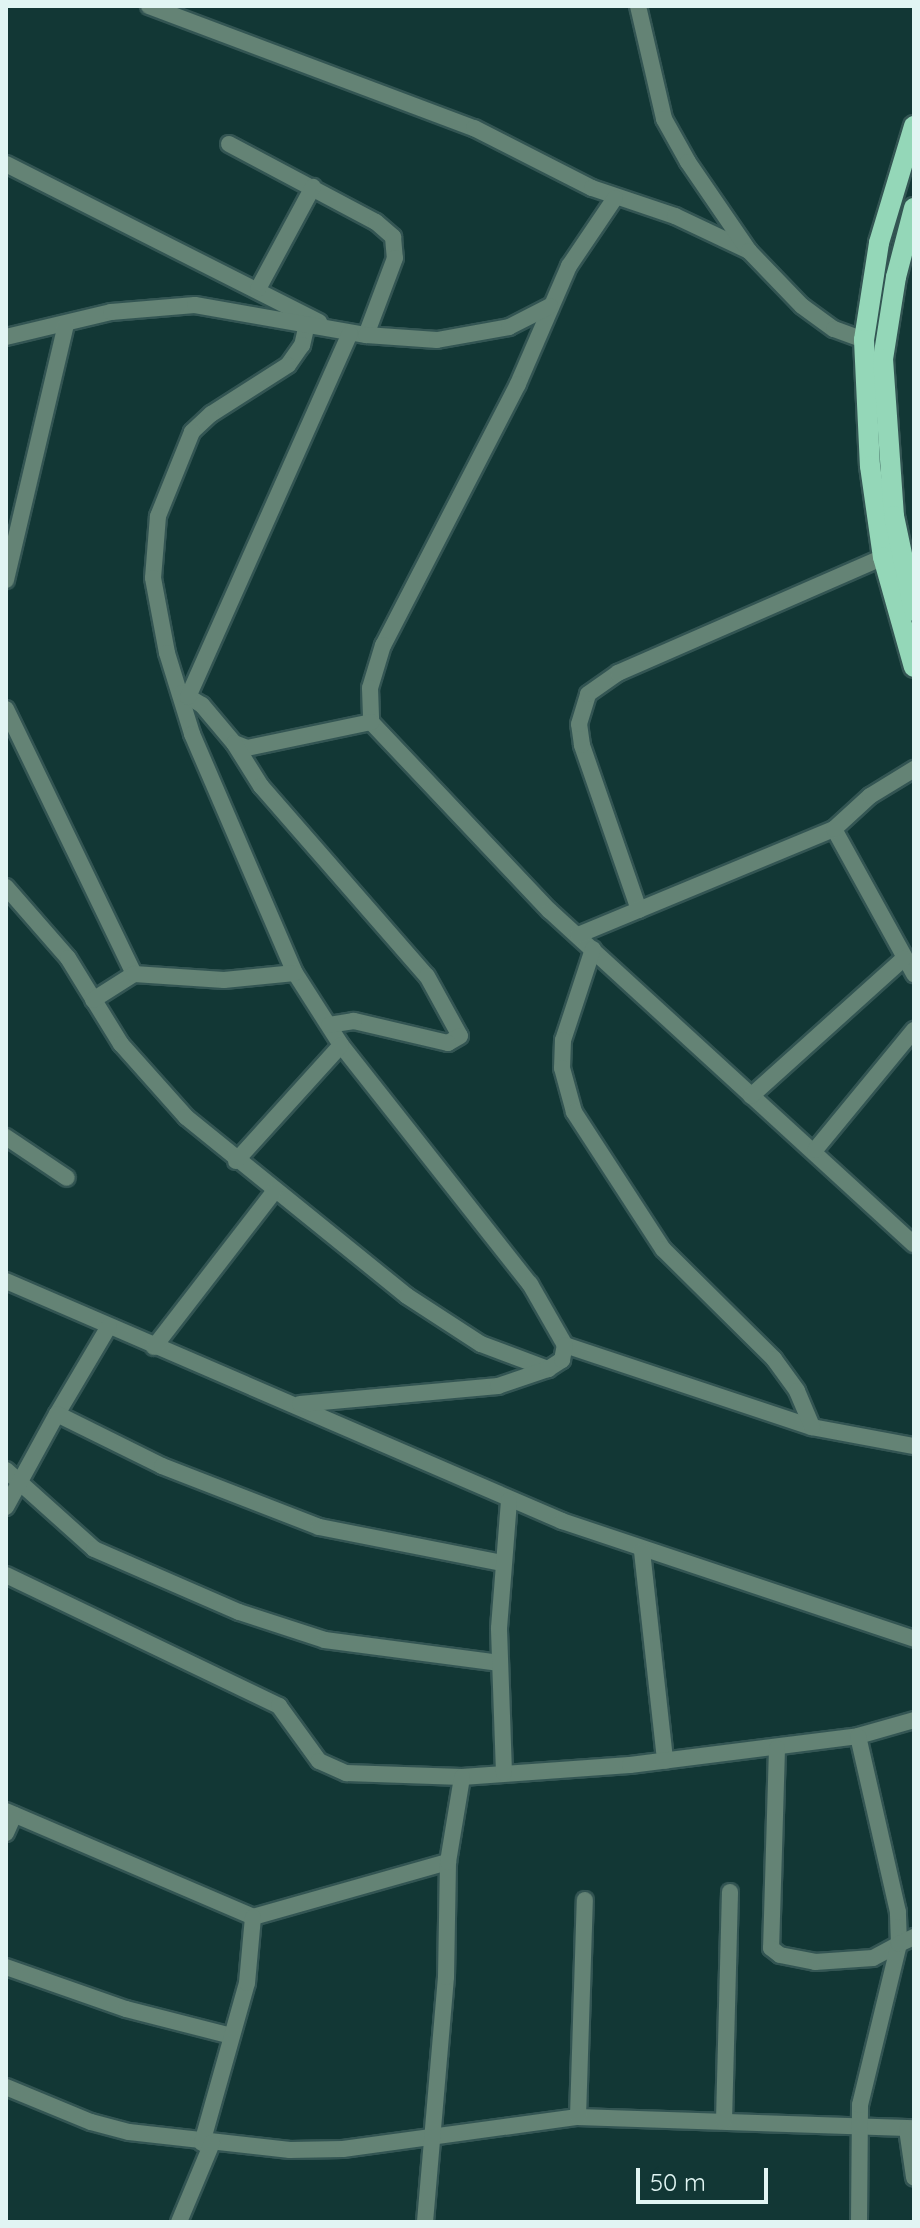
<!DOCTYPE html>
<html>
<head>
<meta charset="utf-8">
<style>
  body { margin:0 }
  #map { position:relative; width:920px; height:2228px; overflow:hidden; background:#123735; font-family:Quicksand,sans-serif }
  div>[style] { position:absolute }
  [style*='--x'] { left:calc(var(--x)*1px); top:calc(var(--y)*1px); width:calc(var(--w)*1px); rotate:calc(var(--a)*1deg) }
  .roads { filter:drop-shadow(2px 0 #335553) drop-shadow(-2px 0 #335553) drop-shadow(0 2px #335553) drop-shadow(0 -2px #335553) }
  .minor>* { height:16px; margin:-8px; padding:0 8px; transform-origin:8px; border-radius:8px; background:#648375 }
  .primary>* { height:20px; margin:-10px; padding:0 10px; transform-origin:10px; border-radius:10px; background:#94d7b8 }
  span { translate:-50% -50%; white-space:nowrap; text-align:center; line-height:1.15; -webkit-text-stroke:8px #123735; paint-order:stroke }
  .frame { position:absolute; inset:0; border:8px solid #e1f5f3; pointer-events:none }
  .scale { position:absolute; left:636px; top:2168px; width:132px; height:36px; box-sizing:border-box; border:4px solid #e1f5f3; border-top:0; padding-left:10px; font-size:24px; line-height:28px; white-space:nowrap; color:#e1f5f3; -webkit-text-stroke:6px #123735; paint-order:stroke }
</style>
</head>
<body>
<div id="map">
  <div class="roads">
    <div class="minor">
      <div style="--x:149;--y:6;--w:347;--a:20.6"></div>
      <div style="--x:474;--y:128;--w:132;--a:27"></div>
      <div style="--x:592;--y:188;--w:88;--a:18.6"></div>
      <div style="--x:675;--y:216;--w:82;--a:25.3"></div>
      <div style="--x:638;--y:6;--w:116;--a:77"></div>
      <div style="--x:664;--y:119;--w:49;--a:60.8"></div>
      <div style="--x:688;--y:162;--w:108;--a:55.6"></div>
      <div style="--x:749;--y:251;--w:76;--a:46.1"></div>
      <div style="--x:802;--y:306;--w:39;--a:36"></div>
      <div style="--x:834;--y:329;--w:32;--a:20"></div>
      <div style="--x:229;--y:144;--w:166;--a:28"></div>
      <div style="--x:376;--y:222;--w:23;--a:41"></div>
      <div style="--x:393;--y:237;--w:21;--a:85"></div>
      <div style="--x:395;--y:258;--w:82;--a:110.6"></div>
      <div style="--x:6;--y:164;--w:351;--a:26.8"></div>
      <div style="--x:615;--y:198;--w:82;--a:124.1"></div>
      <div style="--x:569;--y:266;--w:129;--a:113.4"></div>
      <div style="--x:518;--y:384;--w:294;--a:117.3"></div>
      <div style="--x:383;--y:645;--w:45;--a:106.8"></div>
      <div style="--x:370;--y:688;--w:34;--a:88"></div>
      <div style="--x:371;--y:722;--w:260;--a:46.6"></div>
      <div style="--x:550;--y:911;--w:493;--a:42.5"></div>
      <div style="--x:258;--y:289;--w:116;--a:-61.7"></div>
      <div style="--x:307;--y:324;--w:22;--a:103"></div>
      <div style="--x:302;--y:345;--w:24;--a:125"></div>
      <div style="--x:288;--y:365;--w:91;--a:147.5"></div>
      <div style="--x:211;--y:414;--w:26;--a:137"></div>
      <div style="--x:192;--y:432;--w:91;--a:112"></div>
      <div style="--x:158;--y:516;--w:62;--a:94.6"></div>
      <div style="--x:153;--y:578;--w:76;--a:79.4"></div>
      <div style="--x:167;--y:653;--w:85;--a:72.8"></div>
      <div style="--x:192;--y:734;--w:260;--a:66.7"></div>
      <div style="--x:295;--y:973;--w:85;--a:57.4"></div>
      <div style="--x:341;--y:1045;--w:305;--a:51.7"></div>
      <div style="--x:530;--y:1284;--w:70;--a:60.2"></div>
      <div style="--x:565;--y:1345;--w:260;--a:18.4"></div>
      <div style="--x:812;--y:1427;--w:104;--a:10.6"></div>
      <div style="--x:6;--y:337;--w:108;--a:-13.4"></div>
      <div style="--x:111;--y:312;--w:84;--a:-4.8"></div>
      <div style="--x:195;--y:305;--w:174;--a:10"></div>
      <div style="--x:366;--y:335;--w:71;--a:4"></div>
      <div style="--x:437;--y:340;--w:73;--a:-10.2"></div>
      <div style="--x:509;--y:327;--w:46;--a:-27.1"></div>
      <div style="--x:6;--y:580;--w:263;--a:-76.8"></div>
      <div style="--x:182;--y:693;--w:23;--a:31"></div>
      <div style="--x:202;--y:705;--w:50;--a:49.9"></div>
      <div style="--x:234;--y:743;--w:14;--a:21"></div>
      <div style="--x:247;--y:748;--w:127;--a:-11.8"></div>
      <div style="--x:188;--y:697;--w:398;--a:-66"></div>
      <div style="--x:6;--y:709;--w:294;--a:64.2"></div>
      <div style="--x:234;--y:743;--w:51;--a:57.9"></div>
      <div style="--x:261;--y:786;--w:252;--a:48.9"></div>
      <div style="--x:427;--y:976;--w:68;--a:61.2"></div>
      <div style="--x:460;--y:1036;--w:14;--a:150"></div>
      <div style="--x:448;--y:1043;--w:97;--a:-166.8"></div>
      <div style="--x:354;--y:1021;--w:25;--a:171"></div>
      <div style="--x:834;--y:829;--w:166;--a:61.1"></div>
      <div style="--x:6;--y:887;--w:94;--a:48.9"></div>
      <div style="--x:68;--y:958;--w:101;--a:58.4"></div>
      <div style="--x:121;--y:1044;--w:98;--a:48.3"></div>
      <div style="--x:186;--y:1117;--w:284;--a:39"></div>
      <div style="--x:407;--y:1296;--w:88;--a:33"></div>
      <div style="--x:481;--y:1344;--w:72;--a:20.5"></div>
      <div style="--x:639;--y:910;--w:175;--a:-109.1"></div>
      <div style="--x:582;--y:745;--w:21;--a:-98"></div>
      <div style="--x:579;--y:724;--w:31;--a:-73"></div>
      <div style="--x:588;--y:694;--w:37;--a:-35"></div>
      <div style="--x:618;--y:673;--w:289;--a:-23.6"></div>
      <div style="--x:578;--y:935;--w:277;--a:-22.5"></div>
      <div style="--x:834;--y:829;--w:49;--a:-42.5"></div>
      <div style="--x:870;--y:796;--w:52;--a:-31.5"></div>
      <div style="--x:593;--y:949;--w:96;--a:108.2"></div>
      <div style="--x:563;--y:1040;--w:28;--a:92"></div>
      <div style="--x:562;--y:1068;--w:46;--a:74.7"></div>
      <div style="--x:574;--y:1112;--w:163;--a:57"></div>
      <div style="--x:663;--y:1249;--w:156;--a:44.7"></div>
      <div style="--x:774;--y:1359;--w:39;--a:54"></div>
      <div style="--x:797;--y:1391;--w:39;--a:67"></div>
      <div style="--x:93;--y:1000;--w:49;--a:-32.4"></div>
      <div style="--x:134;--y:974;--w:90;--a:3.8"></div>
      <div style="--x:224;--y:980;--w:71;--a:-5.6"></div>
      <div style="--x:751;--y:1096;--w:205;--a:-42"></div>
      <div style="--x:6;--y:1137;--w:73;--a:33.9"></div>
      <div style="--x:815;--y:1150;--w:156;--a:-50.5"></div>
      <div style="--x:236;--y:1161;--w:156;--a:-47.8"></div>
      <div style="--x:6;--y:1281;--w:606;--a:23.35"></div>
      <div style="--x:562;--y:1521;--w:371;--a:18.5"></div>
      <div style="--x:154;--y:1347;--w:196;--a:-52.3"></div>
      <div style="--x:300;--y:1404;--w:199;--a:-5.2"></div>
      <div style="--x:498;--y:1386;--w:53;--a:-18.8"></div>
      <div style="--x:548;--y:1369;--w:17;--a:-33"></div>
      <div style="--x:562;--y:1360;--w:15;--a:-79"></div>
      <div style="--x:57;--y:1414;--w:102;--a:-59.4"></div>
      <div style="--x:6;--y:1470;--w:118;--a:41.9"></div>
      <div style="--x:94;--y:1549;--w:158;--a:23.5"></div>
      <div style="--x:239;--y:1612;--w:90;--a:18"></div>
      <div style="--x:325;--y:1640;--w:176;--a:7.5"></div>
      <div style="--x:6;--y:1507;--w:106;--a:-61.3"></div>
      <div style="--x:57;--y:1414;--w:117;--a:26.3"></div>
      <div style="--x:162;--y:1466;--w:168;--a:21.2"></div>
      <div style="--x:319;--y:1527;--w:187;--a:11.1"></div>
      <div style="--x:642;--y:1551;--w:211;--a:83.7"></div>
      <div style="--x:6;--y:1575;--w:303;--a:25.6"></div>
      <div style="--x:279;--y:1706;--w:68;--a:54"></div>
      <div style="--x:319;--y:1761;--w:30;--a:24"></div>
      <div style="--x:346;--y:1773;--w:116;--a:2"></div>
      <div style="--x:462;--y:1777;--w:168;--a:-4.1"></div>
      <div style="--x:630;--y:1765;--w:230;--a:-7.2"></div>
      <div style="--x:858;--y:1736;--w:58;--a:-15.9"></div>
      <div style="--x:777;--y:1748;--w:200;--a:91.7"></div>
      <div style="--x:771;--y:1948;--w:11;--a:38"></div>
      <div style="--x:780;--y:1955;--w:36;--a:11"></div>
      <div style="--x:815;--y:1962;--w:58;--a:-3.9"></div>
      <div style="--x:873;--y:1958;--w:30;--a:-28"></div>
      <div style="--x:899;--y:1944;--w:32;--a:-92"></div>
      <div style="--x:898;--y:1912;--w:180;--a:-102.8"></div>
      <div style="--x:504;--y:1773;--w:145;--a:-92"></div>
      <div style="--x:499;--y:1628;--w:128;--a:-85.5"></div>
      <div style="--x:6;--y:1811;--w:269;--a:23.2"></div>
      <div style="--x:253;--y:1917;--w:203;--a:-15.8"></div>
      <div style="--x:6;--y:1833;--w:20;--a:-66"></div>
      <div style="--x:6;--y:1967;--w:127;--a:19.3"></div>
      <div style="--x:126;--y:2009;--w:109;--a:14.3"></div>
      <div style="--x:6;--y:2087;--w:92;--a:22.4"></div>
      <div style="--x:91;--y:2122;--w:39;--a:15"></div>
      <div style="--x:129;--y:2132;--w:162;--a:6.4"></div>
      <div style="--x:290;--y:2150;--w:53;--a:-1.1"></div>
      <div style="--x:343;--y:2149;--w:237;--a:-7.8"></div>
      <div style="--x:578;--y:2117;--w:336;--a:1.9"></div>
      <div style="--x:578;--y:2117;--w:217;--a:-88.2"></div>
      <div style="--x:724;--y:2121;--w:229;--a:-88.5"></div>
      <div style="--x:907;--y:2129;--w:49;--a:81.7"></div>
      <div style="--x:202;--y:2143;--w:166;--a:-74.3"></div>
      <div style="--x:247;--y:1983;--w:66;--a:-84.8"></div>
      <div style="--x:179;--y:2222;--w:86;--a:-67.3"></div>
      <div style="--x:425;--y:2222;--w:246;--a:-85.1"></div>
      <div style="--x:446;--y:1977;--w:115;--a:-89"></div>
      <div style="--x:448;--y:1862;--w:86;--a:-80.6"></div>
      <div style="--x:859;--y:2222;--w:117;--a:-89.5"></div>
      <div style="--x:860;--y:2105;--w:166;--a:-76.4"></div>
      <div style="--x:899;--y:1944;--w:17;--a:-25"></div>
    </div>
    <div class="primary">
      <div style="--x:914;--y:126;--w:122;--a:106.7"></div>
      <div style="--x:879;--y:243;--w:98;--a:98.8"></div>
      <div style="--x:864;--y:340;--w:126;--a:87.3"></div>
      <div style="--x:870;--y:466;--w:92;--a:81.9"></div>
      <div style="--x:883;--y:557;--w:114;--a:74.3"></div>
      <div style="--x:914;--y:208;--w:71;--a:104.6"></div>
      <div style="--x:896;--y:277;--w:83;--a:99"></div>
      <div style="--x:883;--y:359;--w:157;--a:86"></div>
      <div style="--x:894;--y:516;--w:97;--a:78.1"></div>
    </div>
  </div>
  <div class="frame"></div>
  <div class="scale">50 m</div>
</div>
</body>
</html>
